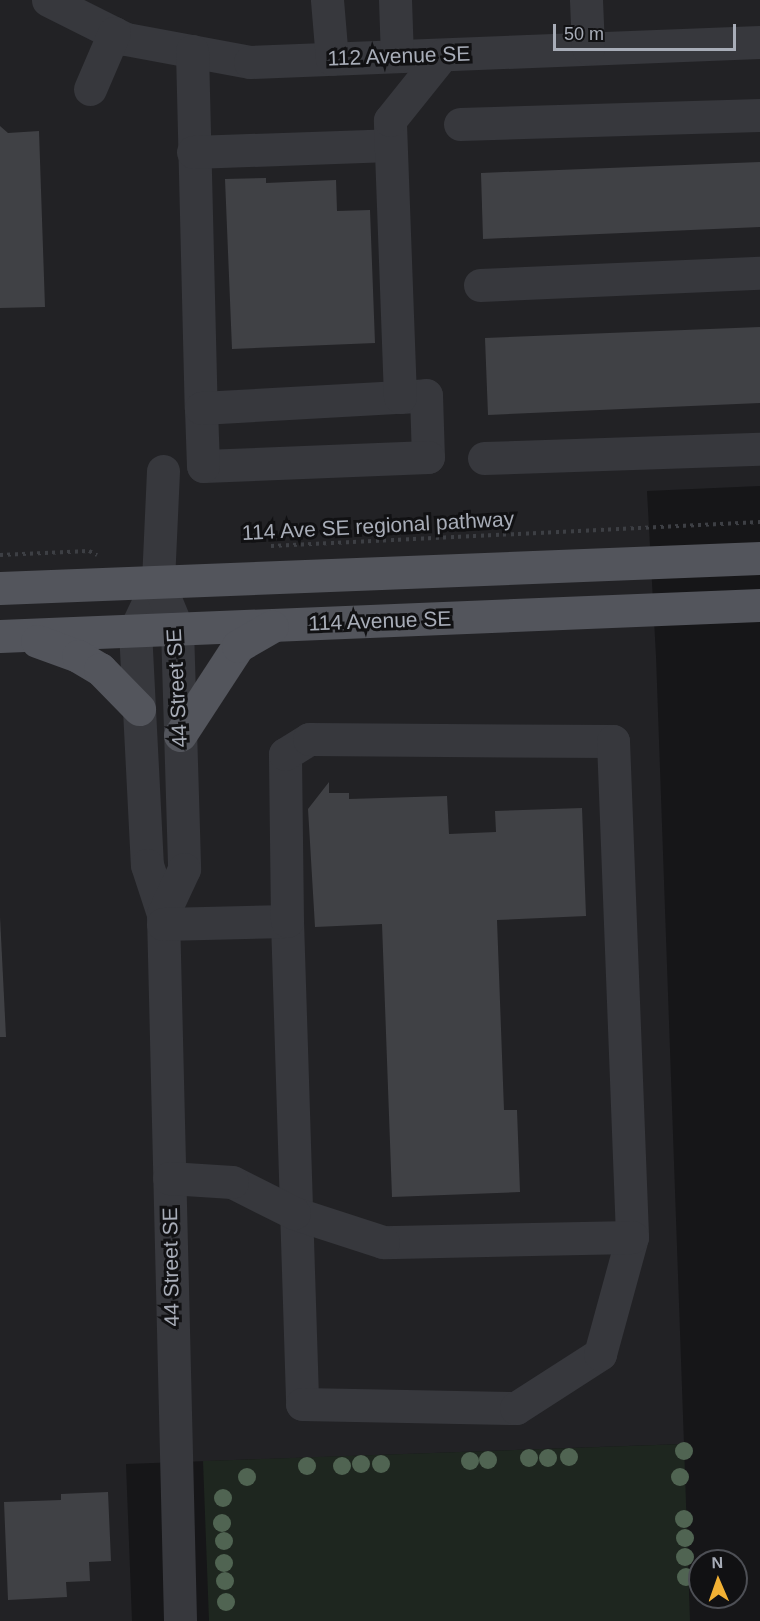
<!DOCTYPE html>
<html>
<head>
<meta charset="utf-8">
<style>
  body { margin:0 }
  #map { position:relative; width:760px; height:1621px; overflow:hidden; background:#161618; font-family:Helvetica,sans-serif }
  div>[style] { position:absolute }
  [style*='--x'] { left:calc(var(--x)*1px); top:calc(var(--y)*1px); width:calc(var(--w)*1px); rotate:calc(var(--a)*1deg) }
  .built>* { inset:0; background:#222225 }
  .green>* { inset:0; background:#1e261f }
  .building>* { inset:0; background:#404145 }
  .path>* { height:4px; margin-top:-2px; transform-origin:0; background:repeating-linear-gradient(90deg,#3d3f44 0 3px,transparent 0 7.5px) }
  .minor>* { height:33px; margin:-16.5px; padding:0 16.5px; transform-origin:16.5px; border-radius:16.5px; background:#37383d }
  .major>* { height:33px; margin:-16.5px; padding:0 16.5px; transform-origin:16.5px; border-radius:16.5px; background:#53555c }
  .trees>* { width:18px; height:18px; margin:-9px; border-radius:50%; background:#506452 }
  span { translate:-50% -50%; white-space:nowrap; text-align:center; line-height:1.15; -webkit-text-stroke:6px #111113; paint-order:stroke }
  .street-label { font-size:21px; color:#a8adb8 }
  .north { position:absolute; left:688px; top:1549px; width:60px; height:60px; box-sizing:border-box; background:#111113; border:2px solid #4d4f55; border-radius:50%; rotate:358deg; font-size:16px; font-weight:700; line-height:24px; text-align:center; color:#a8adb8 }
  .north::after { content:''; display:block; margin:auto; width:21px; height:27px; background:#f2b134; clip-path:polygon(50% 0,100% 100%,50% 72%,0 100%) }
  .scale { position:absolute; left:553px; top:24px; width:183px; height:27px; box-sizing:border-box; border:3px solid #a8adb8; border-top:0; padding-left:8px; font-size:18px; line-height:21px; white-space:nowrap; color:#a8adb8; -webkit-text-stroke:4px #111113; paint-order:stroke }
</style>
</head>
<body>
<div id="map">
  <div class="built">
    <div style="clip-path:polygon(0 0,760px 0,760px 486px,647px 491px,656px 656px,684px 1444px,126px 1464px,132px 1621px,0 1621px)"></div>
  </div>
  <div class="green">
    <div style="clip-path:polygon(684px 1444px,690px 1621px,209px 1621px,203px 1461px)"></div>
  </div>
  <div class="building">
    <div style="clip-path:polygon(0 126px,8px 133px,39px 131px,45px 307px,0 308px)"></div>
    <div style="clip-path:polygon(760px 162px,760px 227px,483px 239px,481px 173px)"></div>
    <div style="clip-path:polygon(266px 178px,266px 183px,336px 180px,337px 211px,370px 210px,375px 343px,232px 349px,225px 179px)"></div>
    <div style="clip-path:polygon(760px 327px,760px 403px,488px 415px,485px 338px)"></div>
    <div style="clip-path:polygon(329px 782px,329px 793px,349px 793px,349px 799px,447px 796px,449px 834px,496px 832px,495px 811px,582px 808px,586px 916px,497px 920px,504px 1110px,517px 1110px,520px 1192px,392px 1197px,382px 924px,315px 927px,308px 809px)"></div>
    <div style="clip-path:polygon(0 917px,6px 1037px,0 1037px)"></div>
    <div style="clip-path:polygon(108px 1492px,111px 1561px,89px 1562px,90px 1581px,66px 1582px,67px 1597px,8px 1600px,4px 1502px,61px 1500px,61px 1494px)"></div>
  </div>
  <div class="path">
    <div style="--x:271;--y:546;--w:490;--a:-2.8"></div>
    <div style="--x:0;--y:555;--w:89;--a:-2.6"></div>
    <div style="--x:89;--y:551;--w:9;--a:27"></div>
  </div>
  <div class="minor">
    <div style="--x:48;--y:0;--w:87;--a:26.6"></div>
    <div style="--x:126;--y:39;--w:126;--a:10.5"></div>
    <div style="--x:250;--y:62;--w:510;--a:-2.25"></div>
    <div style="--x:327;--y:0;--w:59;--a:85.2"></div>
    <div style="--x:395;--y:0;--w:56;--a:88"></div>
    <div style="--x:586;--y:0;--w:48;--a:87.6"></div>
    <div style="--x:192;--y:51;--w:357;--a:88.6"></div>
    <div style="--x:90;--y:89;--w:61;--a:-66.8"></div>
    <div style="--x:460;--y:124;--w:300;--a:-1.7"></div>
    <div style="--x:193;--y:152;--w:197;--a:-2"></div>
    <div style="--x:480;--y:285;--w:280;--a:-2.5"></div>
    <div style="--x:400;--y:397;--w:26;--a:-4"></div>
    <div style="--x:426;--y:395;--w:62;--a:88.2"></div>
    <div style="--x:428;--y:457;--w:225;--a:177.7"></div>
    <div style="--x:203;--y:466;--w:58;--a:-92"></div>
    <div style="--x:201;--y:408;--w:199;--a:-3.2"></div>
    <div style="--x:400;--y:397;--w:277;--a:-92.1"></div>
    <div style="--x:390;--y:120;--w:83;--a:-51.3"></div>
    <div style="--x:484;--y:458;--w:276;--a:-1.9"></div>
    <div style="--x:163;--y:471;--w:111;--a:92.6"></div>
    <div style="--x:158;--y:582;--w:53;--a:115.6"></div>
    <div style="--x:135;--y:630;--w:235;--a:87.1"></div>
    <div style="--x:147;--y:865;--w:52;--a:71.9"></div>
    <div style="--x:163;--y:914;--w:707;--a:88.62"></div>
    <div style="--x:158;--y:582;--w:50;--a:67.6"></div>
    <div style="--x:177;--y:628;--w:241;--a:88.3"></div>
    <div style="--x:184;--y:869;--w:50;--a:115"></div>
    <div style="--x:287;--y:921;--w:483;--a:88.2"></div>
    <div style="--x:302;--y:1404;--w:214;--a:1.1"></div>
    <div style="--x:516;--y:1408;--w:100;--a:-32.7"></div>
    <div style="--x:600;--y:1354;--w:121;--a:-74.7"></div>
    <div style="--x:163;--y:924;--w:124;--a:-1.4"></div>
    <div style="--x:287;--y:921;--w:167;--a:-90.7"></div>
    <div style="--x:285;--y:754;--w:28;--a:-32"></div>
    <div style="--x:309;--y:739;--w:304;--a:0.4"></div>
    <div style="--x:613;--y:741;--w:496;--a:87.8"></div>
    <div style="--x:632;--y:1237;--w:249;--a:178.8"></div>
    <div style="--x:383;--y:1242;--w:94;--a:-162"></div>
    <div style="--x:294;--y:1213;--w:69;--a:-153.4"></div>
    <div style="--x:232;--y:1182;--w:63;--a:-176.4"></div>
  </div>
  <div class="major">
    <div style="--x:0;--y:588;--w:761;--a:-2.26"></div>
    <div style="--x:0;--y:636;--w:761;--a:-2.34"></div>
    <div style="--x:37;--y:641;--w:44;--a:20.1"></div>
    <div style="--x:78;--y:656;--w:26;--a:31"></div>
    <div style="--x:100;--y:669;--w:56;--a:45.7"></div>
    <div style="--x:180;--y:735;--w:106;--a:-56.9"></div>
    <div style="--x:238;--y:646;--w:39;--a:-30"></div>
  </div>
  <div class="trees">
    <div style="left:684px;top:1451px"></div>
    <div style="left:569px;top:1457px"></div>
    <div style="left:529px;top:1458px"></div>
    <div style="left:548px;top:1458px"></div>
    <div style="left:488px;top:1460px"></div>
    <div style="left:470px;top:1461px"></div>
    <div style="left:361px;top:1464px"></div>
    <div style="left:381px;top:1464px"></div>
    <div style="left:307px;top:1466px"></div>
    <div style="left:342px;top:1466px"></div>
    <div style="left:247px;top:1477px"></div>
    <div style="left:680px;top:1477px"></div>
    <div style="left:223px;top:1498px"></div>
    <div style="left:684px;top:1519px"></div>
    <div style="left:222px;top:1523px"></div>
    <div style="left:685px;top:1538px"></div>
    <div style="left:224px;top:1541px"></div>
    <div style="left:685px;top:1557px"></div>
    <div style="left:224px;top:1563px"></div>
    <div style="left:686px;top:1577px"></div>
    <div style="left:225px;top:1581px"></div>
    <div style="left:226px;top:1602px"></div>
  </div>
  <div class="street-label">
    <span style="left:399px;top:56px;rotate:-2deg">112 Avenue SE</span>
    <span style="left:378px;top:526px;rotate:-3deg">114 Ave SE regional pathway</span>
    <span style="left:380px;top:621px;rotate:-2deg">114 Avenue SE</span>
    <span style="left:177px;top:688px;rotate:-93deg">44 Street SE</span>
    <span style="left:171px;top:1267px;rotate:-91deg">44 Street SE</span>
  </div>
  <div class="north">N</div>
  <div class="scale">50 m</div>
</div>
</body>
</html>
